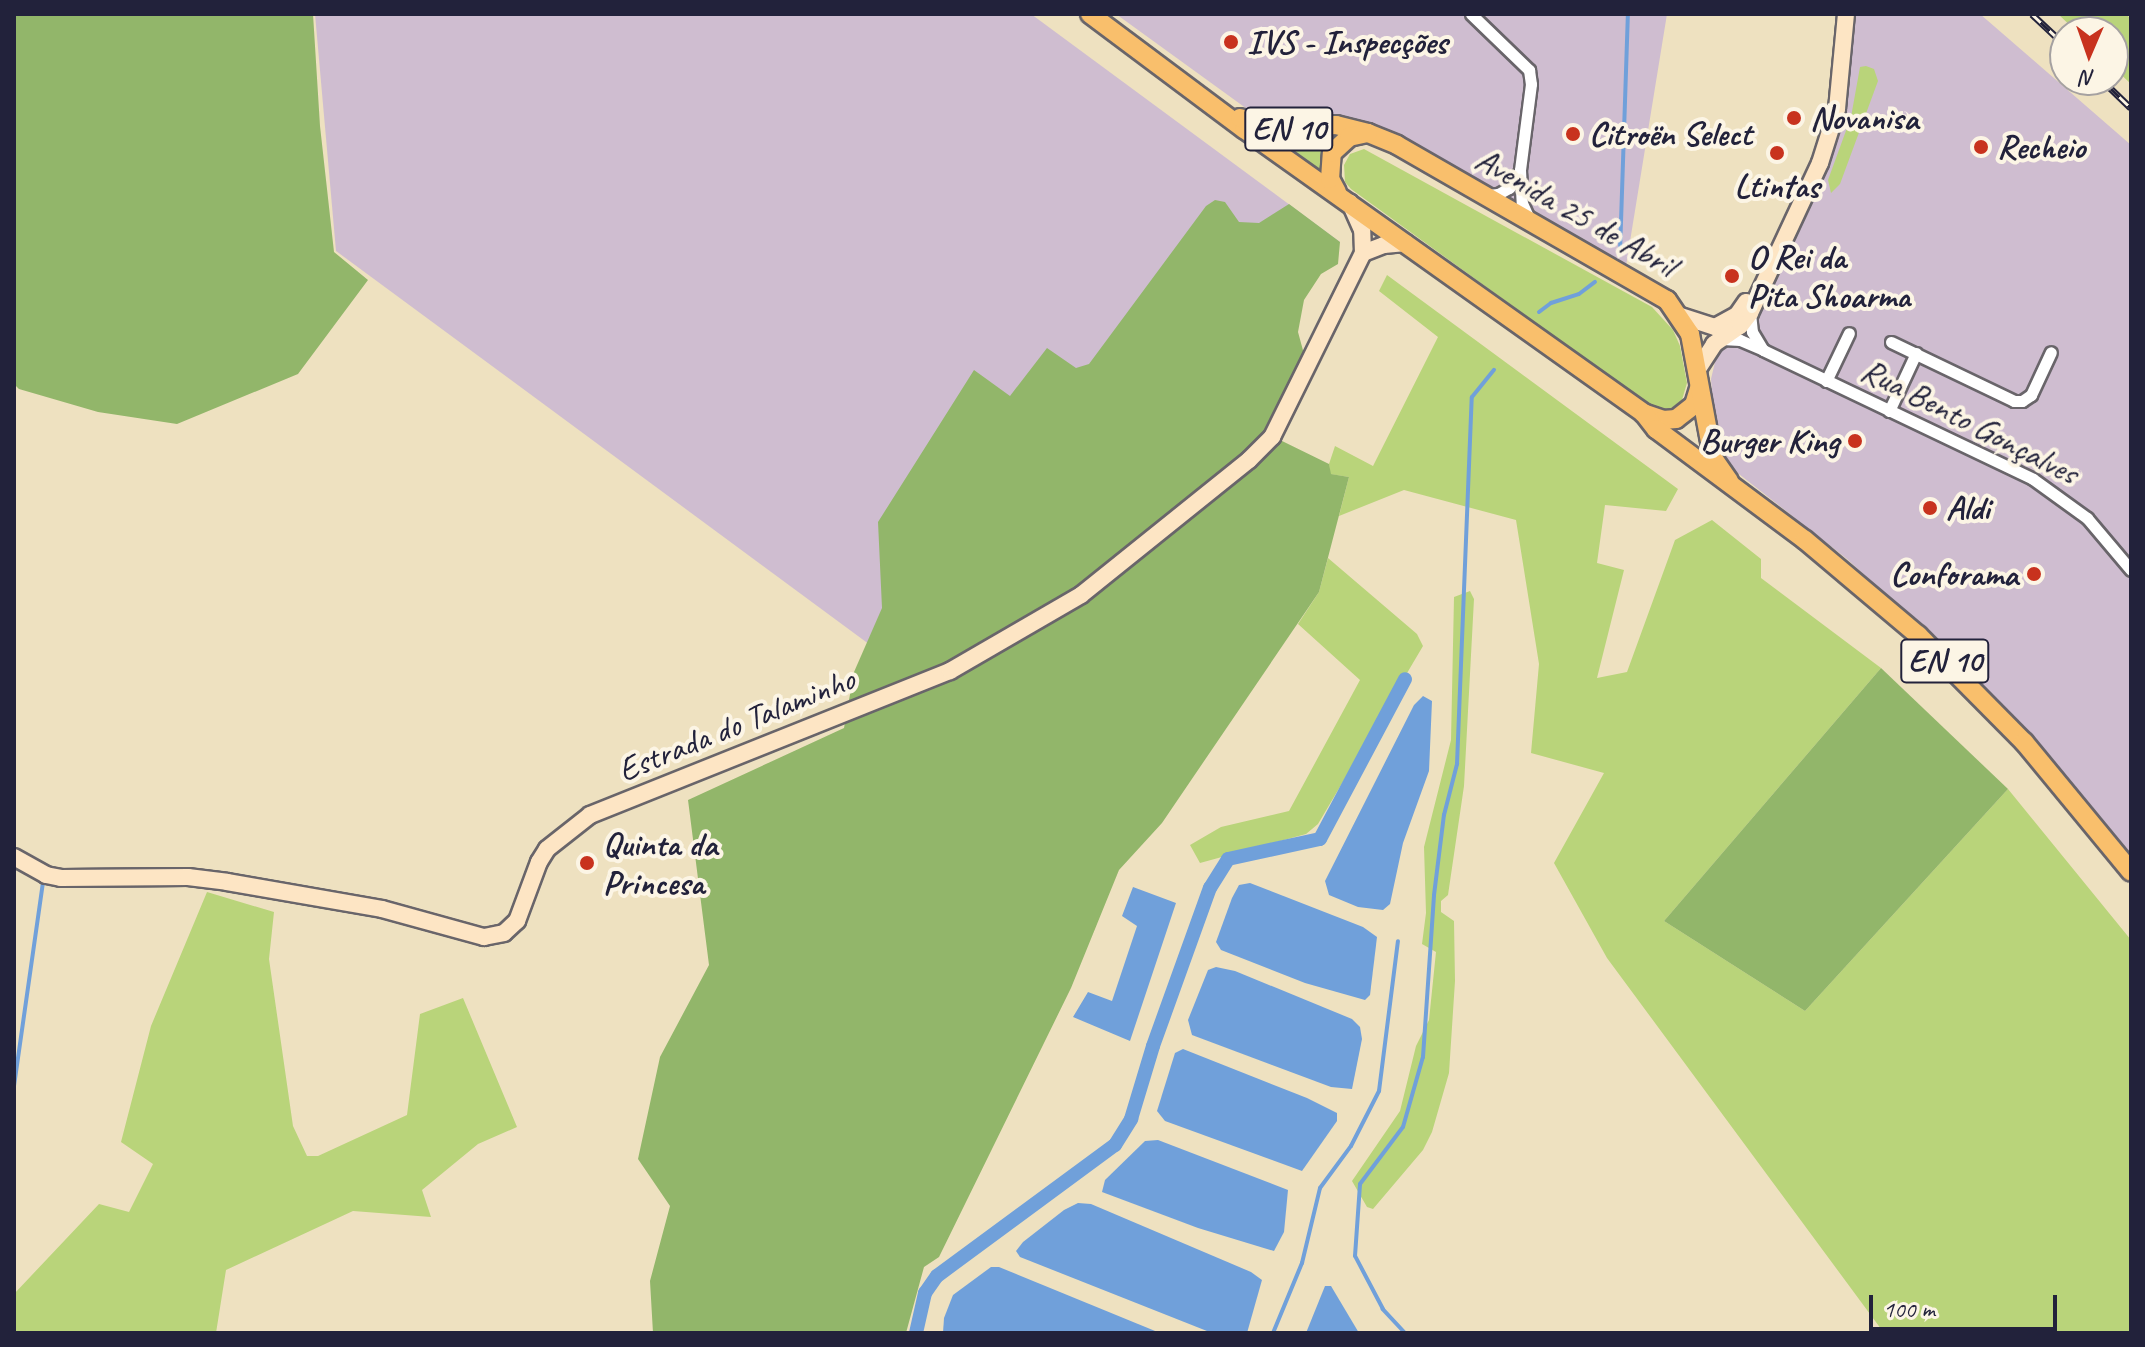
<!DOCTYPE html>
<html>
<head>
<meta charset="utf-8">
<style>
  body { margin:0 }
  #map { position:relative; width:2145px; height:1347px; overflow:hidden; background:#eee1c0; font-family:Caveat,sans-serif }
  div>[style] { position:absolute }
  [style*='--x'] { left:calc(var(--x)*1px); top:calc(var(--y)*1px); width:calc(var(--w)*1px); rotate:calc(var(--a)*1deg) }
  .industrial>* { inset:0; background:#cfbdd0 }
  .green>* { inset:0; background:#b9d47a }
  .forest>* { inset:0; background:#92b66a }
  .water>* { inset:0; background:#70a0da }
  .stream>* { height:4px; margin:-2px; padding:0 2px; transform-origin:2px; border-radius:2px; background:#70a0da }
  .canal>* { height:14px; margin:-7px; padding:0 7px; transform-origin:7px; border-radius:7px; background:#70a0da }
  .roads { filter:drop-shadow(2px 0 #69656a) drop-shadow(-2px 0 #69656a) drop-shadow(0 2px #69656a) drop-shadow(0 -2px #69656a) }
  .street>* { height:11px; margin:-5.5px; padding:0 5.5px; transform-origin:5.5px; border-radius:5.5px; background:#fff }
  .secondary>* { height:16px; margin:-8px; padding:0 8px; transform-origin:8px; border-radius:8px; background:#fde5c4 }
  .primary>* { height:18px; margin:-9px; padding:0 9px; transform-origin:9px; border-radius:9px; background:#f9bf6c }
  .rail>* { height:7px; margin-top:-3.5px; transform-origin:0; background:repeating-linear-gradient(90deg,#fcf5e5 0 12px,#22223b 0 24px); box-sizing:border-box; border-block:2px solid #22223b }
  .dots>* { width:22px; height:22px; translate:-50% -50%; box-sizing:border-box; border:4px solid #fcf5e5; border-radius:50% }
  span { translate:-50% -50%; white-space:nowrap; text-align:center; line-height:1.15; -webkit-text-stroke:8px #fcf5e5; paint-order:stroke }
  .shield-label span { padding:2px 6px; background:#fcf5e5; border:2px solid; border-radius:6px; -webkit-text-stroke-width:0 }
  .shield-label { font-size:32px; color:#22223b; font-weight:700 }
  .poi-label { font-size:34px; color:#22223b; font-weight:700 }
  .left { translate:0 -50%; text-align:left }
  .right { translate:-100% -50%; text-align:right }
  .street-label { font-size:34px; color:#22223b }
  .frame { position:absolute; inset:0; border:16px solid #22223b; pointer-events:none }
  .north { position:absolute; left:2049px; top:16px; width:80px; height:80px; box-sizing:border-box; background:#fcf5e5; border:2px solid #a5a1a1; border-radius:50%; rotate:182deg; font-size:22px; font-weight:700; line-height:32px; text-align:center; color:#22223b }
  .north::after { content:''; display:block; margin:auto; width:28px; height:36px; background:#c8321e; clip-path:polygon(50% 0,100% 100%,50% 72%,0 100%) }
  .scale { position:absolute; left:1869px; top:1295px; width:188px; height:36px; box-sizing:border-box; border:4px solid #22223b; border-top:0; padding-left:10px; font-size:24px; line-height:28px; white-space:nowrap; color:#22223b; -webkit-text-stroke:6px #fcf5e5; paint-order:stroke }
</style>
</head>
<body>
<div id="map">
  <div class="industrial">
    <div style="clip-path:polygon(315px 14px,1031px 14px,1340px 242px,881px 653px,336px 251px)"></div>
    <div style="clip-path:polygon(1116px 14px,1667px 14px,1626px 266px,1365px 123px,1254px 114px)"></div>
    <div style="clip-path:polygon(1853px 14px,1980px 14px,2131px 145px,2131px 862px,2019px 724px,1962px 665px,1847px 559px,1730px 467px,1721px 446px,1713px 409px,1711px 379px,1715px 362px,1835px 129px)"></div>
  </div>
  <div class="green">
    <div style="clip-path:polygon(2058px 14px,2126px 14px,2131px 19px,2131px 84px,2113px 67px,2113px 32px,2077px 32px)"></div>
    <div style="clip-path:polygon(1866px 66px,1874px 69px,1878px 81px,1840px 184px,1831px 193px,1828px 180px,1851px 117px,1860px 67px)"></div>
    <div style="clip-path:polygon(1341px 132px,1331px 140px,1322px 161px,1324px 176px,1263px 134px)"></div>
    <div style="clip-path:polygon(1364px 149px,1652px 307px,1673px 330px,1680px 346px,1687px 383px,1682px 400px,1670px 409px,1652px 407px,1351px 189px,1345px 182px,1344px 165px,1350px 154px)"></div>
    <div style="clip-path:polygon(1387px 275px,1678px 489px,1666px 511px,1605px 505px,1597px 563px,1624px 570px,1597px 678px,1627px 672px,1675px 540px,1712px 520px,1761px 559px,1761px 578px,1881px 668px,1664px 921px,1805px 1011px,2008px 789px,2131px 940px,2131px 1333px,1884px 1333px,1607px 958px,1554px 863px,1604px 773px,1531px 753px,1539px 664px,1516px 520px,1404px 490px,1339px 516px,1349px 477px,1330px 474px,1329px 464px,1335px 446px,1373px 466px,1438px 337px,1379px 291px)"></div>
    <div style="clip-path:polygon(1328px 558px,1417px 634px,1423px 646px,1318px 824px,1306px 834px,1200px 863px,1190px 845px,1221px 827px,1289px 811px,1360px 680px,1298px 624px,1319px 592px)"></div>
    <div style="clip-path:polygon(1470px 591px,1474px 599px,1464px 786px,1448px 895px,1441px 901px,1441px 912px,1454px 921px,1455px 981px,1449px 1073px,1432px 1132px,1423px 1150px,1373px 1209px,1367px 1207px,1352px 1181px,1400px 1111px,1416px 1046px,1429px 1020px,1436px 952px,1422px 944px,1426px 913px,1424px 847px,1451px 740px,1454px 597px)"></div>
    <div style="clip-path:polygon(207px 892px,274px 912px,269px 959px,293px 1126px,307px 1156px,318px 1156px,407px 1115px,420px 1014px,463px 998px,517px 1127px,478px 1144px,422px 1190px,431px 1217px,353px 1211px,226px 1270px,216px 1333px,14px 1333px,14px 1294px,99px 1204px,129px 1212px,153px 1164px,121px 1142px,151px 1026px)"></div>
  </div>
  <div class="forest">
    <div style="clip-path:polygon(14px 14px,313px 14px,320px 126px,334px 252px,368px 280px,298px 374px,177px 424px,98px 412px,19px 389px,14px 384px)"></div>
    <div style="clip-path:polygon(1215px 200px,1225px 202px,1239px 222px,1259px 223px,1289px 204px,1340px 242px,1338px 264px,1321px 274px,1304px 300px,1298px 332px,1304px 354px,1268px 429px,1280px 440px,1329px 464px,1331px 474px,1349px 477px,1319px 592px,1162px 823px,1119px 870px,1071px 988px,939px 1257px,924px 1267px,906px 1333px,653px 1333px,650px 1281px,670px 1206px,638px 1159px,660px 1057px,709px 965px,688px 800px,844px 728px,854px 672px,882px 608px,878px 522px,974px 370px,1010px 396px,1047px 348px,1076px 368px,1089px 364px,1206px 206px)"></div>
    <div style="clip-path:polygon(1881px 668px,2008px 789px,1805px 1011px,1664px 921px)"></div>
  </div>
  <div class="water">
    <div style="clip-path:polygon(1423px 696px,1432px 701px,1429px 771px,1403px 843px,1390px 904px,1383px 910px,1358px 907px,1329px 895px,1325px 881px,1414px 705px)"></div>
    <div style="clip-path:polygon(1250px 883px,1363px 927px,1377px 937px,1370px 995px,1365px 1000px,1305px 983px,1221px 950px,1216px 942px,1232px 898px,1239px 885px)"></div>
    <div style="clip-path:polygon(1133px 887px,1176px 903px,1130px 1041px,1073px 1017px,1088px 992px,1112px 1001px,1137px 926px,1122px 916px)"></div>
    <div style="clip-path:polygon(1216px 967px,1235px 971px,1352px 1019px,1360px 1027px,1362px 1039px,1352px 1089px,1331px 1087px,1192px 1035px,1188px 1020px,1208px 970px)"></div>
    <div style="clip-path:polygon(1183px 1049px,1307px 1098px,1337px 1113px,1337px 1121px,1302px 1171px,1165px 1121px,1157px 1111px,1175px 1053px)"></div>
    <div style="clip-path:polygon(1158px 1140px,1288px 1190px,1284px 1232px,1274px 1251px,1198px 1228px,1102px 1192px,1105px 1180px,1145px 1141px)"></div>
    <div style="clip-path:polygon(1078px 1203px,1091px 1204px,1251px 1272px,1262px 1280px,1247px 1333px,1212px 1333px,1020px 1257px,1016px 1251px,1023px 1242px,1064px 1210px)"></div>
    <div style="clip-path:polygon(991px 1267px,999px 1267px,1160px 1333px,943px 1333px,944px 1318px,953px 1295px)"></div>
    <div style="clip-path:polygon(1325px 1286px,1331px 1286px,1359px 1333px,1306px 1333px)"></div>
  </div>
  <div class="stream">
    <div style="--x:1620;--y:252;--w:238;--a:-88.1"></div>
    <div style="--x:1539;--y:312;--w:15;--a:-37"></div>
    <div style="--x:1551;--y:303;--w:29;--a:-18"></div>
    <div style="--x:1579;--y:294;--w:20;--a:-37"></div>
    <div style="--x:14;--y:1086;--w:207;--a:-81.9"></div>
    <div style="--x:1273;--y:1333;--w:76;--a:-67.5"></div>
    <div style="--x:1302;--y:1263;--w:77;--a:-76.5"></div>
    <div style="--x:1320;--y:1188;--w:52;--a:-53.6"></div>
    <div style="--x:1351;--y:1146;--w:62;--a:-63"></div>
    <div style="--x:1379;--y:1091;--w:151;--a:-82.8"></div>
    <div style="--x:1405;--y:1333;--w:33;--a:-133"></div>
    <div style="--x:1383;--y:1309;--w:60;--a:-117.8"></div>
    <div style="--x:1355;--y:1256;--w:72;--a:-86"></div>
    <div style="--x:1360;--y:1184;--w:71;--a:-53"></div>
    <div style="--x:1403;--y:1127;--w:73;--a:-74.1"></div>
    <div style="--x:1423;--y:1057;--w:162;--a:-86.1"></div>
    <div style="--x:1434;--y:895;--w:81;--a:-82.9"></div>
    <div style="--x:1444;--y:815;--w:53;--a:-75.7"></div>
    <div style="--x:1457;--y:764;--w:367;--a:-87.7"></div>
    <div style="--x:1472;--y:397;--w:35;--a:-51"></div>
  </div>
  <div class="canal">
    <div style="--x:916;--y:1333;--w:41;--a:-77.3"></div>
    <div style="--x:925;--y:1293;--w:21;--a:-55"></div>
    <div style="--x:937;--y:1276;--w:221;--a:-36.4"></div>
    <div style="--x:1115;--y:1145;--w:31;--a:-58"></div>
    <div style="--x:1131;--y:1119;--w:76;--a:-73.2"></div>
    <div style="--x:1153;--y:1046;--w:168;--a:-70.2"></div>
    <div style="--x:1210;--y:888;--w:34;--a:-58"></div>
    <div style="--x:1228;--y:859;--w:94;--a:-12.3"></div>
    <div style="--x:1320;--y:839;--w:181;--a:-62"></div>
  </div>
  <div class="roads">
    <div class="street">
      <div style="--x:1471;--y:14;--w:81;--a:44"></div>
      <div style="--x:1529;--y:70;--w:14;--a:82"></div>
      <div style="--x:1531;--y:84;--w:87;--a:97.3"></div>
      <div style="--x:1520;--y:170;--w:33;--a:87"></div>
      <div style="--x:1522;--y:203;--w:17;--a:66"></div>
      <div style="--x:1488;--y:195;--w:10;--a:-6"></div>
      <div style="--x:1498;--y:194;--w:13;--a:-29"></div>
      <div style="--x:1509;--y:188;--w:20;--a:-57"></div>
      <div style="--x:1722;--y:339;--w:18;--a:3"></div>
      <div style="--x:1740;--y:340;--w:25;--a:23"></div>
      <div style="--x:1763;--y:350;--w:21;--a:-121"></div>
      <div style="--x:1752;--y:332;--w:19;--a:-96"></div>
      <div style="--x:1891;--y:342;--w:136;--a:25.6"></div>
      <div style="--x:2014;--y:401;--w:8;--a:0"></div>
      <div style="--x:2022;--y:401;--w:11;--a:-34"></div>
      <div style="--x:2031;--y:395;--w:47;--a:-65.1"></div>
      <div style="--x:1763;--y:350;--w:299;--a:25.5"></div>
      <div style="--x:2033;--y:479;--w:67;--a:35.8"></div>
      <div style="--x:2087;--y:518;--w:68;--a:49.8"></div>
      <div style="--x:1826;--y:381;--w:53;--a:-64.4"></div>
      <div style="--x:1889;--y:411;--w:64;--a:-65"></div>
    </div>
    <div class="secondary">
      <div style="--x:1363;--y:253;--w:22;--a:-21"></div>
      <div style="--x:1384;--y:245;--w:22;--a:-5"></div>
      <div style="--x:1681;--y:316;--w:36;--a:18"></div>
      <div style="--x:1715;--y:327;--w:25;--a:-29"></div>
      <div style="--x:1737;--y:315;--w:16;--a:-55"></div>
      <div style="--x:1698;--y:369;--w:30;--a:-57"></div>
      <div style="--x:1714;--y:344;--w:32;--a:-35"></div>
      <div style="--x:1740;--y:326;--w:16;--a:-52"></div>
      <div style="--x:1750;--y:313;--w:166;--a:-65"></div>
      <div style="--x:1820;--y:163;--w:57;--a:-72.5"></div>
      <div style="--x:1837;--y:109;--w:95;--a:-84.6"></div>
      <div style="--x:14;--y:857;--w:37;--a:29"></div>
      <div style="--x:46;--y:875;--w:15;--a:11"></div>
      <div style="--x:61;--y:878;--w:127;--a:-0.5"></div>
      <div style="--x:188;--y:877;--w:39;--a:7"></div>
      <div style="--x:227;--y:882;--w:157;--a:9.9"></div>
      <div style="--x:382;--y:909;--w:106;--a:15.4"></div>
      <div style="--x:484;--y:937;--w:20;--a:-11"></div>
      <div style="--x:504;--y:933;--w:18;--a:-43"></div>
      <div style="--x:517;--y:921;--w:63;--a:-69.6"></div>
      <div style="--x:539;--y:862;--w:15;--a:-58"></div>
      <div style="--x:547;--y:849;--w:55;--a:-38.3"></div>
      <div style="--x:590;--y:815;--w:388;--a:-21.8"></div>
      <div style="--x:950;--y:671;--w:151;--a:-30.1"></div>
      <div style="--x:1081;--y:595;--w:216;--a:-38.8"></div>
      <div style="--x:1249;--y:460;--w:33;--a:-45"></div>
      <div style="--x:1272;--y:437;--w:205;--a:-63.7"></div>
      <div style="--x:1363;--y:253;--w:23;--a:-92"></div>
      <div style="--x:1362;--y:230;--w:30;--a:-114"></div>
    </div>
    <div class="primary">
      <div style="--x:1090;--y:14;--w:192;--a:36.8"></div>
      <div style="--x:1244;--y:129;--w:490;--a:35.4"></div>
      <div style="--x:1643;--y:413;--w:21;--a:19"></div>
      <div style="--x:1663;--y:420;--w:13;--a:-4"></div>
      <div style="--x:1676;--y:419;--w:23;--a:-38"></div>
      <div style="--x:1694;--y:405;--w:17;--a:-73"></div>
      <div style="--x:1240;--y:118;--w:36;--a:18"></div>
      <div style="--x:1274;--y:129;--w:62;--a:-3.7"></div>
      <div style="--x:1336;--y:125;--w:33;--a:14"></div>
      <div style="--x:1368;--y:133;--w:31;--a:22"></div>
      <div style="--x:1397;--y:145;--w:311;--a:29.9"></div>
      <div style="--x:1667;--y:300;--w:41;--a:55.9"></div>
      <div style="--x:1690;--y:334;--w:126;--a:79.5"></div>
      <div style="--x:1713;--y:458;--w:28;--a:55"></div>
      <div style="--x:1337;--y:192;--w:15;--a:-118"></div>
      <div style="--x:1330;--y:179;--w:26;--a:-86"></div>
      <div style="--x:1332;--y:153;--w:23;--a:-43"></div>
      <div style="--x:1349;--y:137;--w:19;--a:-12"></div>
      <div style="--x:1645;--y:415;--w:18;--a:52"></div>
      <div style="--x:1656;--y:429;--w:186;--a:36.7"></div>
      <div style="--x:1805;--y:540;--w:148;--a:40.1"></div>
      <div style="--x:1918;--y:635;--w:151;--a:45.3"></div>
      <div style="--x:2024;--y:742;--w:168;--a:50.5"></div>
    </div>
  </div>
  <div class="rail">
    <div style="--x:2032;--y:14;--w:45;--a:43.2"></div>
    <div style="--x:2102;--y:80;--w:40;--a:44"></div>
  </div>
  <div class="dots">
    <div style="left:1231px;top:42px;background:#c8321e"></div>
    <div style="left:1794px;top:118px;background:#c8321e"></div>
    <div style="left:1573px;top:134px;background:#c8321e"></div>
    <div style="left:1981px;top:147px;background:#c8321e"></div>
    <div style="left:1777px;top:153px;background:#c8321e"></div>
    <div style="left:1732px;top:276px;background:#c8321e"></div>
    <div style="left:1855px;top:441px;background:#c8321e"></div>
    <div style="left:1930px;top:508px;background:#c8321e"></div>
    <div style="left:2034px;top:574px;background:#c8321e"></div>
    <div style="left:587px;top:863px;background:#c8321e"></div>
  </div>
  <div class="shield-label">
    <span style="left:1289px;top:129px">EN 10</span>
    <span style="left:1945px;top:661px">EN 10</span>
  </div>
  <div class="poi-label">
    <span class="left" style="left:1247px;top:42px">IVS - Inspecções</span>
    <span class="left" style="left:1810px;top:118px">Novanisa</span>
    <span class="left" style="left:1589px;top:134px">Citroën Select</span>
    <span class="left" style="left:1997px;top:147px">Recheio</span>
    <span style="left:1777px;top:186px">Ltintas</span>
    <span class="left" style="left:1748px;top:276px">O Rei da<br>Pita Shoarma</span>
    <span class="right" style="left:1839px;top:441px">Burger King</span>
    <span class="left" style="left:1946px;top:508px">Aldi</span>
    <span class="right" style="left:2018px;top:574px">Conforama</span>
    <span class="left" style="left:603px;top:863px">Quinta da<br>Princesa</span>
  </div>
  <div class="street-label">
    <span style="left:1576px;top:212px;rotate:30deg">Avenida 25 de Abril</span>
    <span style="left:1970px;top:421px;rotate:27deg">Rua Bento Gonçalves</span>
    <span style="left:736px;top:724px;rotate:-22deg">Estrada do Talaminho</span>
  </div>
  <div class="frame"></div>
  <div class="north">N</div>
  <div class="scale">100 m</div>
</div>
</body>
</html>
